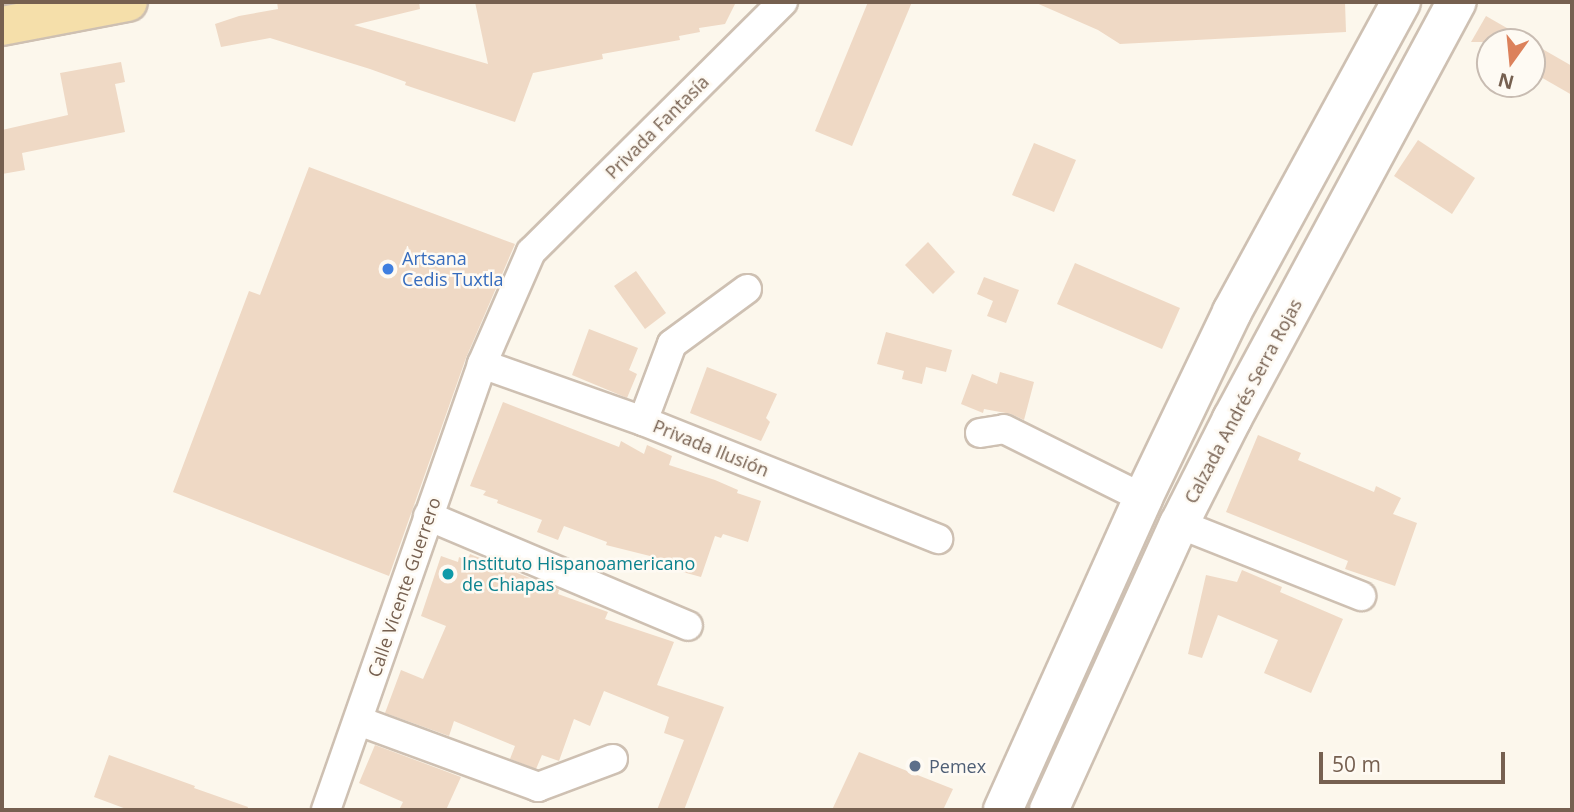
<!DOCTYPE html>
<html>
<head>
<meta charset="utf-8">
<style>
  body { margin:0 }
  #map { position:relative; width:1574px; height:812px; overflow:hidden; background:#fcf7ec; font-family:"Open Sans",sans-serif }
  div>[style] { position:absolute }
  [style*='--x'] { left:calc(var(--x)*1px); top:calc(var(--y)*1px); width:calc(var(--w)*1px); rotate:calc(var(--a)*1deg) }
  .building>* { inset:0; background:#efd9c5 }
  .roads { filter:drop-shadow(2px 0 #cec0b2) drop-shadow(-2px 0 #cec0b2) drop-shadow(0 2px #cec0b2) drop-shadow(0 -2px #cec0b2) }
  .street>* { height:28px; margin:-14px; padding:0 14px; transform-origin:14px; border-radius:14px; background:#fff }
  .secondary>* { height:38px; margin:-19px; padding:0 19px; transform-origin:19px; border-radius:19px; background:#fff }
  .primary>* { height:38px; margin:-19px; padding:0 19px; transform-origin:19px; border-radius:19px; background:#f5dfaa }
  .dots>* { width:19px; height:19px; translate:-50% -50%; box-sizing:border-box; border:4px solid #fefaf3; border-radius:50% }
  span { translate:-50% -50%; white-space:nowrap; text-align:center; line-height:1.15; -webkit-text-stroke:5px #fefaf3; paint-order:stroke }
  .street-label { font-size:18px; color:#766050 }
  .shop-label { font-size:18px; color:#366cbe }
  .left { translate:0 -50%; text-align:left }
  .culture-label { font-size:18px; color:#0d838f }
  .service-label { font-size:18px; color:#4e5e75 }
  .frame { position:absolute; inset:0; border:4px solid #766050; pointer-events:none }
  .north { position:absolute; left:1476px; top:28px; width:70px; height:70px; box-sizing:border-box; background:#fefaf3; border:2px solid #c8bcb2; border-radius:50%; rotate:195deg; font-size:19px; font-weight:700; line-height:28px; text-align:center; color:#766050 }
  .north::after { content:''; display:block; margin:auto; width:24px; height:32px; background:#dc815b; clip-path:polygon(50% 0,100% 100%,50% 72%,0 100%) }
  .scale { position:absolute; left:1319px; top:752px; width:186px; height:32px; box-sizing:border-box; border:4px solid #766050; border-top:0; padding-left:9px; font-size:21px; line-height:24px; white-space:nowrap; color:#766050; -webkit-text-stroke:5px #fefaf3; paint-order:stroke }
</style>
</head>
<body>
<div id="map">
  <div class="building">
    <div style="clip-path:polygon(277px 2px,419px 2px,420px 9px,354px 25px,488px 64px,475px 2px,736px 2px,725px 24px,699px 28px,700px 32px,679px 36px,680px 40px,602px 54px,603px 59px,533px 73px,515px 122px,405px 85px,406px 82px,370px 69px,270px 38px,221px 47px,215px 24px,239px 16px,278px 9px)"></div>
    <div style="clip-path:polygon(868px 2px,912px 2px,852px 146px,815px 131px)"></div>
    <div style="clip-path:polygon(1034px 2px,1345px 2px,1346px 32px,1120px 44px,1098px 30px)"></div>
    <div style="clip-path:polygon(1486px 16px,1531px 42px,1471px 42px)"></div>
    <div style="clip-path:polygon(1532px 43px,1572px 66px,1572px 95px,1532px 72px)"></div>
    <div style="clip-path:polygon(121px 62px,125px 82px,115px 84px,125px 132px,22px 153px,25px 170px,2px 174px,2px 130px,68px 115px,60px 73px)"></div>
    <div style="clip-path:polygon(1418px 140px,1475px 178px,1452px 214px,1394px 176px)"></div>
    <div style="clip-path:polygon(1034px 143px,1076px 160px,1054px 212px,1012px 195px)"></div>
    <div style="clip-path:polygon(309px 167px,515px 244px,466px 358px,389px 576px,173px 492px,249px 291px,260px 295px)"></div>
    <div style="clip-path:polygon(928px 242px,955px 272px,933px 294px,905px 265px)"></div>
    <div style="clip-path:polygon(1075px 263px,1180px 308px,1162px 349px,1057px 304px)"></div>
    <div style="clip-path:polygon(636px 271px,666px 313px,645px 329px,614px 286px)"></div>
    <div style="clip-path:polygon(984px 277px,1019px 290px,1006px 323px,987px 316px,993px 301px,977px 294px)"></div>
    <div style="clip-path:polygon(589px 329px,638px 348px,629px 370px,637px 374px,627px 398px,572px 375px)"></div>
    <div style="clip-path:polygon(886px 332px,952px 350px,946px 372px,926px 367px,922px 384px,902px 379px,904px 371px,877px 364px)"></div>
    <div style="clip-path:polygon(707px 367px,777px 394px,766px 418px,770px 422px,761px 441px,690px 413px)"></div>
    <div style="clip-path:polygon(1000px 372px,1034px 382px,1024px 420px,1011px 414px,984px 409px,983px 413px,961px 404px,972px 374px,997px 384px)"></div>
    <div style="clip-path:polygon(503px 402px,619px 447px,621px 441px,644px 454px,647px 445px,672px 456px,669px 465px,715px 480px,738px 490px,737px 493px,761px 501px,748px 542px,723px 534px,721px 538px,715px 536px,701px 577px,679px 571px,657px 561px,658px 558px,606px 545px,607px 542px,564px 526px,558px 540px,537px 532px,542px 520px,497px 503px,498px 500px,483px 495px,486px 491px,470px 486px)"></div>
    <div style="clip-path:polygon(1258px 435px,1301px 453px,1298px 460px,1374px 492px,1376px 486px,1401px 498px,1393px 514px,1417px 523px,1395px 586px,1345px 569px,1348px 561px,1226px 512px)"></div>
    <div style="clip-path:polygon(470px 554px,559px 590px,558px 594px,608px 612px,605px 619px,674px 642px,657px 685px,724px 707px,684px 810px,657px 810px,684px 740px,664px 733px,669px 717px,604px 691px,590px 726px,574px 719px,559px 761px,542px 755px,536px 769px,510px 759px,515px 746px,454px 721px,449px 736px,385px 713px,401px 670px,423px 679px,446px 626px,421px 616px,441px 556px,458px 562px,459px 557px,467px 561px)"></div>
    <div style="clip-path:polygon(1242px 570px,1282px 587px,1280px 592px,1343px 619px,1311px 693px,1264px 673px,1278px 640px,1218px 615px,1202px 658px,1188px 654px,1206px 575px,1237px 582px)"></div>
    <div style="clip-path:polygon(375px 745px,461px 777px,446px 810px,399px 810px,403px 802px,359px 783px)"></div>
    <div style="clip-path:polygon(859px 752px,953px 789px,943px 810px,832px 810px)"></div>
    <div style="clip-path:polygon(109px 755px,195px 786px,194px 788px,248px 807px,247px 810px,129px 810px,94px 797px)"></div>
  </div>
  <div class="roads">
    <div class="street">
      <div style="--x:482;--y:364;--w:171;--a:19.5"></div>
      <div style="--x:643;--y:421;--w:318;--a:21.8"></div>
      <div style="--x:643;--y:421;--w:82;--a:-69.4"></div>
      <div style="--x:672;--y:344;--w:93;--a:-36.3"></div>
      <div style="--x:980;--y:433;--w:24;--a:-9"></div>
      <div style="--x:1004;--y:429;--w:155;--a:26.4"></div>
      <div style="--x:428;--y:516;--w:282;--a:22.9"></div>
      <div style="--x:1179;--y:524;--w:196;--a:21.6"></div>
      <div style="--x:359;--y:721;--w:191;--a:20.2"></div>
      <div style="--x:538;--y:787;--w:80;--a:-20.5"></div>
      <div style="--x:326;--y:810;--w:472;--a:-70.7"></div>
      <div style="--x:482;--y:364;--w:122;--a:-66.4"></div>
      <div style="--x:531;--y:252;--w:355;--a:-44.8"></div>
    </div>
    <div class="secondary">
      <div style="--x:1003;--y:810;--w:342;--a:-65.8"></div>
      <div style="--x:1143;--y:498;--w:206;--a:-64.4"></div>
      <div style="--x:1232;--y:312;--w:353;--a:-61.4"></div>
      <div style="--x:1049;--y:810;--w:314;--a:-65.6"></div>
      <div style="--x:1179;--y:524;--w:118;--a:-63.2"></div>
      <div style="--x:1232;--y:419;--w:474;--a:-61.7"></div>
    </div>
    <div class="primary">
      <div style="--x:2;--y:26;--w:128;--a:-10.8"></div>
    </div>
  </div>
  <div class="dots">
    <div style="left:388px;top:269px;background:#3f7fe0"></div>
    <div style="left:448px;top:574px;background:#0f9aa8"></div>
    <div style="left:915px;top:766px;background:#5c6f8a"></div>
  </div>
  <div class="street-label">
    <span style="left:657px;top:127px;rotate:-45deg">Privada Fantasía</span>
    <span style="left:1243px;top:401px;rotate:-62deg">Calzada Andrés Serra Rojas</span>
    <span style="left:711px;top:448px;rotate:22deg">Privada Ilusión</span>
    <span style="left:404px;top:587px;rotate:-71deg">Calle Vicente Guerrero</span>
  </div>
  <div class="shop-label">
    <span class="left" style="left:402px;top:269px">Artsana<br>Cedis Tuxtla</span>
  </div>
  <div class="culture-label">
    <span class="left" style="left:462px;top:574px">Instituto Hispanoamericano<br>de Chiapas</span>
  </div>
  <div class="service-label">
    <span class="left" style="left:929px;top:766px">Pemex</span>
  </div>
  <div class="frame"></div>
  <div class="north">N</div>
  <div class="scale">50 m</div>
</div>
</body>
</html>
